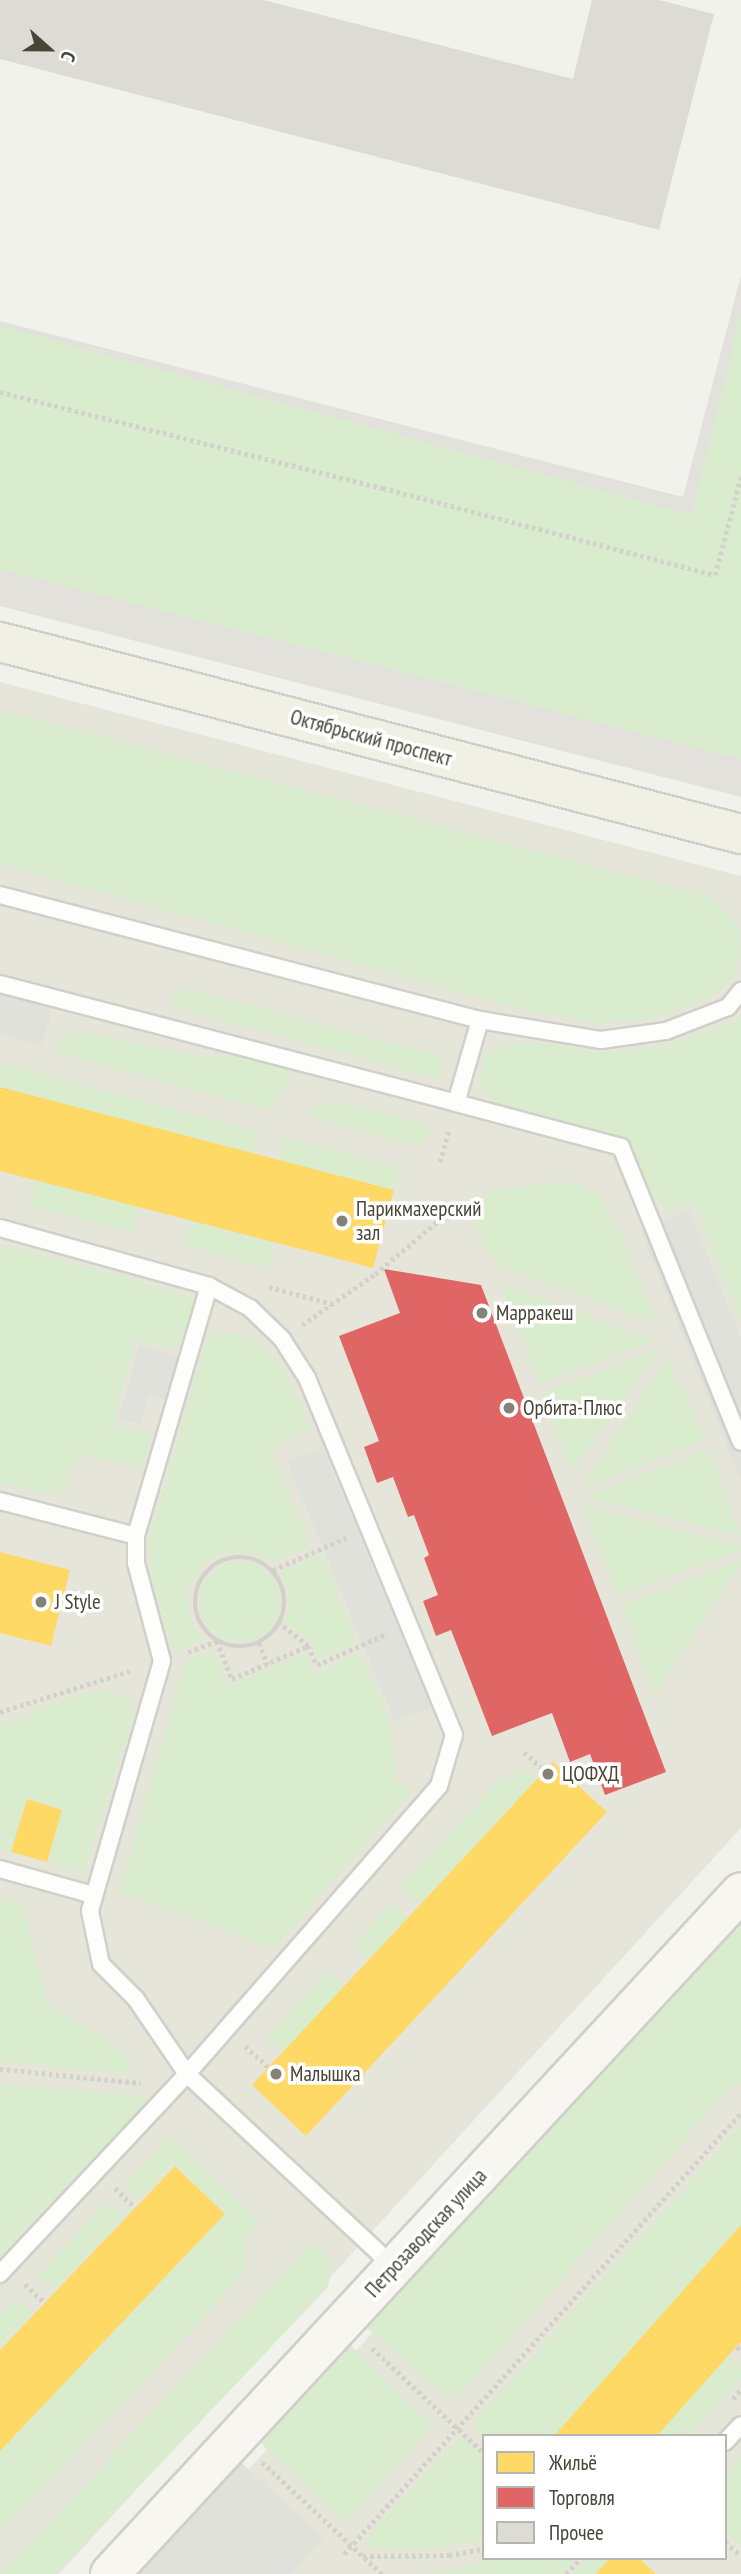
<!DOCTYPE html>
<html>
<head>
<meta charset="utf-8">
<style>
  body { margin:0 }
  #map { position:relative; width:741px; height:2574px; overflow:hidden; background:#f2f2ed; font-family:"PT Sans Narrow",sans-serif }
  div>[style] { position:absolute }
  [style*='--x'] { left:calc(var(--x)*1px); top:calc(var(--y)*1px); width:calc(var(--w)*1px); rotate:calc(var(--a)*1deg) }
  .residential>* { inset:0; background:#e6e5da }
  .industrial>* { inset:0; background:#e2e1db }
  .green>* { inset:0; background:#daecce }
  .round { border-radius:50% }
  .parking>* { inset:0; background:#e1e1dc }
  .homes>* { inset:0; background:#ffd966 }
  .shops>* { inset:0; background:#e06666 }
  .building>* { inset:0; background:#dcdbd5 }
  .path>* { height:4.5px; margin-top:-2.25px; transform-origin:0; background:repeating-linear-gradient(90deg,#d2d2cb 0 3.5px,transparent 0 7px) }
  .path>.ring { margin:-2.25px; padding:0; box-sizing:content-box; background:none; border:4.5px solid #d2d2cb; border-radius:50% }
  .roads { filter:drop-shadow(2px 0 #d0d0ca) drop-shadow(-2px 0 #d0d0ca) drop-shadow(0 2px #d0d0ca) drop-shadow(0 -2px #d0d0ca) }
  .lane>* { height:16px; margin:-8px; padding:0 8px; transform-origin:8px; border-radius:8px; background:#fdfdfc }
  .secondary>* { height:38px; margin:-19px; padding:0 19px; transform-origin:19px; border-radius:19px; background:#f7f6f0 }
  .primary>* { height:38px; margin:-19px; padding:0 19px; transform-origin:19px; border-radius:19px; background:#f1f0e5 }
  .dots>* { width:19px; height:19px; translate:-50% -50%; box-sizing:border-box; border:4px solid #fff; border-radius:50% }
  span { translate:-50% -50%; white-space:nowrap; text-align:center; line-height:1.15; -webkit-text-stroke:7px #fff; paint-order:stroke }
  .street-label { font-size:21px; color:#494538 }
  .poi-label { font-size:21px; color:#494538 }
  .left { translate:0 -50%; text-align:left }
  .legend { position:absolute; left:482px; top:2434px; width:245px; height:126px; box-sizing:border-box; background:#fff; border:2px solid #b6b5af; margin:0; padding:9px 12px; list-style:none; font-size:21px; color:#494538 }
  .legend li { display:flex; align-items:center; gap:14px; height:35px }
  .legend b { width:35px; border:2px solid #b6b5af }
  .north { position:absolute; left:14px; top:14px; width:70px; height:70px; -webkit-text-stroke:5px #fff; paint-order:stroke; rotate:111deg; font-size:19px; font-weight:700; line-height:28px; text-align:center; color:#494538 }
  .north::after { content:''; display:block; margin:auto; width:24px; height:32px; background:#494538; clip-path:polygon(50% 0,100% 100%,50% 72%,0 100%) }
</style>
</head>
<body>
<div id="map">
  <div class="residential">
    <div style="clip-path:polygon(0 682px,741px 876px,741px 1828px,59px 2574px,0 2574px)"></div>
    <div style="clip-path:polygon(evenodd,741px 1925px,741px 2574px,153px 2574px,317px 2394px,741px 1925px,484px 2436px,725px 2436px,725px 2558px,484px 2558px,484px 2436px)"></div>
  </div>
  <div class="industrial">
    <div style="clip-path:polygon(741px 275px,741px 373px,689px 580px,741px 593px,741px 797px,0 606px,0 321px,683px 497px)"></div>
  </div>
  <div class="green">
    <div style="clip-path:polygon(741px 312px,741px 759px,0 569px,0 326px,691px 515px)"></div>
    <div style="clip-path:polygon(0 710px,713px 898px,730px 914px,739px 932px,741px 954px,734px 973px,720px 991px,697px 1004px,649px 1019px,596px 1023px,527px 1011px,0 864px)"></div>
    <div style="clip-path:polygon(189px 989px,439px 1056px,443px 1060px,441px 1076px,434px 1078px,179px 1008px,172px 1004px,172px 997px,178px 990px)"></div>
    <div style="clip-path:polygon(741px 1014px,741px 1320px,693px 1201px,664px 1212px,623px 1140px,509px 1108px,483px 1092px,480px 1080px,486px 1055px,505px 1045px,535px 1042px,601px 1052px,666px 1046px,734px 1021px)"></div>
    <div style="clip-path:polygon(78px 1032px,206px 1057px,255px 1056px,278px 1062px,286px 1069px,289px 1081px,277px 1102px,268px 1108px,256px 1107px,58px 1053px,61px 1039px)"></div>
    <div style="clip-path:polygon(0 1063px,258px 1132px,253px 1153px,0 1087px)"></div>
    <div style="clip-path:polygon(342px 1102px,429px 1125px,429px 1133px,420px 1144px,409px 1143px,306px 1116px,314px 1107px)"></div>
    <div style="clip-path:polygon(285px 1138px,400px 1168px,394px 1190px,279px 1160px)"></div>
    <div style="clip-path:polygon(37px 1181px,139px 1207px,132px 1232px,30px 1206px)"></div>
    <div style="clip-path:polygon(552px 1183px,577px 1184px,598px 1194px,617px 1226px,657px 1324px,499px 1265px,484px 1246px,472px 1213px,492px 1191px)"></div>
    <div style="clip-path:polygon(191px 1221px,275px 1243px,268px 1268px,184px 1245px)"></div>
    <div style="clip-path:polygon(0 1244px,196px 1297px,179px 1350px,136px 1338px,113px 1425px,151px 1435px,145px 1463px,137px 1468px,81px 1453px,64px 1488px,47px 1494px,0 1482px)"></div>
    <div style="clip-path:polygon(499px 1282px,655px 1341px,539px 1384px)"></div>
    <div style="clip-path:polygon(234px 1333px,249px 1337px,278px 1361px,302px 1404px,311px 1428px,270px 1449px,310px 1545px,273px 1562px,251px 1551px,236px 1550px,221px 1553px,204px 1563px,186px 1595px,191px 1617px,197px 1631px,206px 1639px,173px 1651px,151px 1573px,149px 1540px,206px 1343px,213px 1334px)"></div>
    <div style="clip-path:polygon(659px 1349px,572px 1472px,542px 1394px)"></div>
    <div style="clip-path:polygon(668px 1357px,705px 1439px,581px 1490px)"></div>
    <div style="clip-path:polygon(709px 1450px,741px 1536px,582px 1496px)"></div>
    <div style="clip-path:polygon(582px 1505px,741px 1546px,741px 1550px,618px 1595px)"></div>
    <div style="clip-path:polygon(321px 1554px,357px 1641px,318px 1659px,310px 1641px,285px 1623px,291px 1597px,281px 1572px)"></div>
    <div style="clip-path:polygon(741px 1559px,741px 1564px,654px 1695px,622px 1606px)"></div>
    <div class="round" style="left:200px;top:1562px;width:80px;height:80px"></div>
    <div style="clip-path:polygon(213px 1649px,228px 1686px,304px 1654px,314px 1674px,361px 1652px,391px 1725px,396px 1782px,411px 1792px,274px 1948px,119px 1891px,186px 1660px)"></div>
    <div style="clip-path:polygon(92px 1691px,111px 1691px,131px 1701px,134px 1714px,84px 1873px,47px 1862px,62px 1810px,27px 1799px,11px 1852px,0 1849px,0 1727px,53px 1703px)"></div>
    <div style="clip-path:polygon(525px 1770px,536px 1780px,420px 1904px,401px 1887px,496px 1783px)"></div>
    <div style="clip-path:polygon(0 1899px,23px 1906px,48px 2004px,128px 2055px,127px 2074px,0 2061px)"></div>
    <div style="clip-path:polygon(741px 1900px,741px 2081px,719px 2101px,469px 2385px,457px 2395px,444px 2396px,361px 2323px)"></div>
    <div style="clip-path:polygon(392px 1903px,408px 1918px,368px 1960px,352px 1945px)"></div>
    <div style="clip-path:polygon(329px 1971px,344px 1986px,283px 2052px,266px 2038px)"></div>
    <div style="clip-path:polygon(0 2084px,151px 2097px,0 2256px)"></div>
    <div style="clip-path:polygon(741px 2125px,741px 2225px,554px 2436px,484px 2437px,474px 2429px,478px 2417px)"></div>
    <div style="clip-path:polygon(171px 2137px,258px 2219px,246px 2236px,246px 2263px,239px 2280px,0 2532px,0 2451px,226px 2213px,174px 2164px,140px 2199px,125px 2185px)"></div>
    <div style="clip-path:polygon(108px 2202px,124px 2217px,54px 2290px,38px 2275px)"></div>
    <div style="clip-path:polygon(309px 2246px,319px 2246px,332px 2262px,328px 2287px,56px 2574px,1px 2574px)"></div>
    <div style="clip-path:polygon(17px 2298px,33px 2313px,0 2347px,0 2315px)"></div>
    <div style="clip-path:polygon(345px 2340px,433px 2425px,345px 2522px,252px 2435px)"></div>
    <div style="clip-path:polygon(728px 2356px,741px 2367px,741px 2378px,690px 2436px,657px 2436px)"></div>
    <div style="clip-path:polygon(459px 2439px,467px 2441px,484px 2456px,484px 2540px,429px 2549px,378px 2549px,368px 2545px,367px 2537px)"></div>
    <div style="clip-path:polygon(741px 2456px,741px 2546px,725px 2531px,725px 2474px)"></div>
    <div style="clip-path:polygon(488px 2558px,576px 2558px,561px 2574px,427px 2574px,457px 2569px)"></div>
    <div style="clip-path:polygon(586px 2558px,610px 2558px,596px 2574px,571px 2574px)"></div>
  </div>
  <div class="parking">
    <div style="clip-path:polygon(0 989px,54px 1003px,42px 1045px,0 1034px)"></div>
    <div style="clip-path:polygon(689px 1210px,741px 1338px,741px 1481px,640px 1230px)"></div>
    <div style="clip-path:polygon(139px 1346px,179px 1357px,167px 1400px,148px 1395px,140px 1424px,119px 1418px)"></div>
    <div style="clip-path:polygon(322px 1447px,431px 1707px,395px 1722px,287px 1462px)"></div>
    <div style="clip-path:polygon(235px 2457px,323px 2538px,290px 2574px,127px 2574px)"></div>
  </div>
  <div class="homes">
    <div style="clip-path:polygon(0 1087px,394px 1190px,373px 1268px,0 1171px)"></div>
    <div style="clip-path:polygon(0 1552px,70px 1570px,51px 1646px,0 1633px)"></div>
    <div style="clip-path:polygon(553px 1762px,607px 1812px,306px 2136px,252px 2085px)"></div>
    <div style="clip-path:polygon(27px 1799px,62px 1810px,47px 1862px,11px 1852px)"></div>
    <div style="clip-path:polygon(175px 2166px,225px 2214px,0 2451px,0 2350px)"></div>
    <div style="clip-path:polygon(741px 2225px,741px 2342px,728px 2356px,657px 2436px,554px 2436px)"></div>
    <div style="clip-path:polygon(610px 2558px,639px 2558px,656px 2574px,596px 2574px)"></div>
  </div>
  <div class="shops">
    <div style="clip-path:polygon(384px 1269px,481px 1285px,666px 1772px,605px 1795px,590px 1754px,570px 1762px,552px 1713px,492px 1736px,451px 1630px,436px 1636px,423px 1601px,438px 1595px,424px 1558px,429px 1555px,414px 1515px,408px 1517px,393px 1477px,377px 1483px,364px 1447px,379px 1441px,339px 1336px,400px 1313px)"></div>
  </div>
  <div class="building">
    <div style="clip-path:polygon(0 0,263px 0,573px 79px,592px 0,659px 0,714px 14px,659px 230px,0 59px)"></div>
  </div>
  <div class="path">
    <div style="--x:0;--y:392;--w:395;--a:14.1"></div>
    <div style="--x:383;--y:488;--w:343;--a:14.7"></div>
    <div style="--x:715;--y:575;--w:102;--a:-75.3"></div>
    <div style="--x:440;--y:1162;--w:34;--a:-75"></div>
    <div style="--x:269;--y:1287;--w:66;--a:14.9"></div>
    <div style="--x:302;--y:1325;--w:89;--a:-34.9"></div>
    <div style="--x:375;--y:1274;--w:106;--a:-40"></div>
    <div class="ring" style="left:195px;top:1557px;width:85.5px;height:85.5px"></div>
    <div style="--x:273;--y:1570;--w:80;--a:-23.7"></div>
    <div style="--x:259;--y:1643;--w:23;--a:67"></div>
    <div style="--x:308;--y:1646;--w:21;--a:65"></div>
    <div style="--x:317;--y:1665;--w:76;--a:-24.2"></div>
    <div style="--x:188;--y:1652;--w:31;--a:-21"></div>
    <div style="--x:217;--y:1641;--w:41;--a:68.5"></div>
    <div style="--x:232;--y:1679;--w:83;--a:-23.5"></div>
    <div style="--x:308;--y:1646;--w:36;--a:-142"></div>
    <div style="--x:0;--y:1712;--w:136;--a:-17.5"></div>
    <div style="--x:524;--y:1752;--w:28;--a:42"></div>
    <div style="--x:245;--y:2046;--w:31;--a:42"></div>
    <div style="--x:0;--y:2069;--w:141;--a:5.7"></div>
    <div style="--x:115;--y:2188;--w:28;--a:44"></div>
    <div style="--x:25;--y:2284;--w:28;--a:44"></div>
    <div style="--x:737;--y:2347;--w:5;--a:37"></div>
    <div style="--x:372;--y:2348;--w:154;--a:43.2"></div>
    <div style="--x:733;--y:2399;--w:13;--a:-51"></div>
    <div style="--x:262;--y:2462;--w:164;--a:43"></div>
    <div style="--x:725;--y:2542;--w:21;--a:41"></div>
    <div style="--x:344;--y:2554;--w:593;--a:-48.01"></div>
    <div style="--x:363;--y:2556;--w:86;--a:-0.7"></div>
    <div style="--x:449;--y:2555;--w:36;--a:-10"></div>
    <div style="--x:566;--y:2574;--w:22;--a:-47"></div>
  </div>
  <div class="roads">
    <div class="lane">
      <div style="--x:0;--y:895;--w:496;--a:14.6"></div>
      <div style="--x:480;--y:1020;--w:86;--a:106.1"></div>
      <div style="--x:456;--y:1103;--w:171;--a:14.9"></div>
      <div style="--x:621;--y:1147;--w:318;--a:67.9"></div>
      <div style="--x:0;--y:984;--w:471;--a:14.6"></div>
      <div style="--x:480;--y:1020;--w:123;--a:9.4"></div>
      <div style="--x:601;--y:1040;--w:66;--a:-7.9"></div>
      <div style="--x:666;--y:1031;--w:66;--a:-21.2"></div>
      <div style="--x:728;--y:1007;--w:21;--a:-51"></div>
      <div style="--x:0;--y:1228;--w:217;--a:15.5"></div>
      <div style="--x:209;--y:1286;--w:47;--a:28.2"></div>
      <div style="--x:250;--y:1308;--w:45;--a:44.1"></div>
      <div style="--x:282;--y:1339;--w:46;--a:57.3"></div>
      <div style="--x:307;--y:1378;--w:386;--a:67.6"></div>
      <div style="--x:454;--y:1735;--w:53;--a:106.4"></div>
      <div style="--x:439;--y:1786;--w:383;--a:131.2"></div>
      <div style="--x:187;--y:2074;--w:274;--a:133.1"></div>
      <div style="--x:209;--y:1286;--w:260;--a:106.3"></div>
      <div style="--x:136;--y:1536;--w:27;--a:90"></div>
      <div style="--x:136;--y:1563;--w:101;--a:75.1"></div>
      <div style="--x:162;--y:1661;--w:260;--a:106.1"></div>
      <div style="--x:90;--y:1911;--w:54;--a:78.3"></div>
      <div style="--x:101;--y:1964;--w:49;--a:45"></div>
      <div style="--x:136;--y:1999;--w:91;--a:55.8"></div>
      <div style="--x:187;--y:2074;--w:283;--a:43"></div>
      <div style="--x:0;--y:1501;--w:140;--a:14.4"></div>
      <div style="--x:0;--y:1869;--w:97;--a:15.6"></div>
      <div style="--x:725;--y:2442;--w:23;--a:-47"></div>
    </div>
    <div class="secondary">
      <div style="--x:110;--y:2574;--w:929;--a:-47.22"></div>
    </div>
    <div class="primary">
      <div style="--x:0;--y:642;--w:765;--a:14.53"></div>
    </div>
  </div>
  <div class="dots">
    <div style="left:342px;top:1221px;background:#848277"></div>
    <div style="left:482px;top:1313px;background:#848277"></div>
    <div style="left:509px;top:1408px;background:#848277"></div>
    <div style="left:41px;top:1602px;background:#848277"></div>
    <div style="left:548px;top:1774px;background:#848277"></div>
    <div style="left:276px;top:2074px;background:#848277"></div>
  </div>
  <div class="street-label">
    <span style="left:371px;top:738px;rotate:15deg">Октябрьский проспект</span>
    <span style="left:426px;top:2233px;rotate:-47deg">Петрозаводская улица</span>
  </div>
  <div class="poi-label">
    <span class="left" style="left:356px;top:1221px">Парикмахерский<br>зал</span>
    <span class="left" style="left:496px;top:1313px">Марракеш</span>
    <span class="left" style="left:523px;top:1408px">Орбита-Плюс</span>
    <span class="left" style="left:55px;top:1602px">J Style</span>
    <span class="left" style="left:562px;top:1774px">ЦОФХД</span>
    <span class="left" style="left:290px;top:2074px">Малышка</span>
  </div>
  <ul class="legend">
  <li><b style="height:19px;background:#ffd966"></b>Жильё</li>
  <li><b style="height:19px;background:#e06666"></b>Торговля</li>
  <li><b style="height:19px;background:#dcdbd5"></b>Прочее</li>
  </ul>
  <div class="north">С</div>
</div>
</body>
</html>
